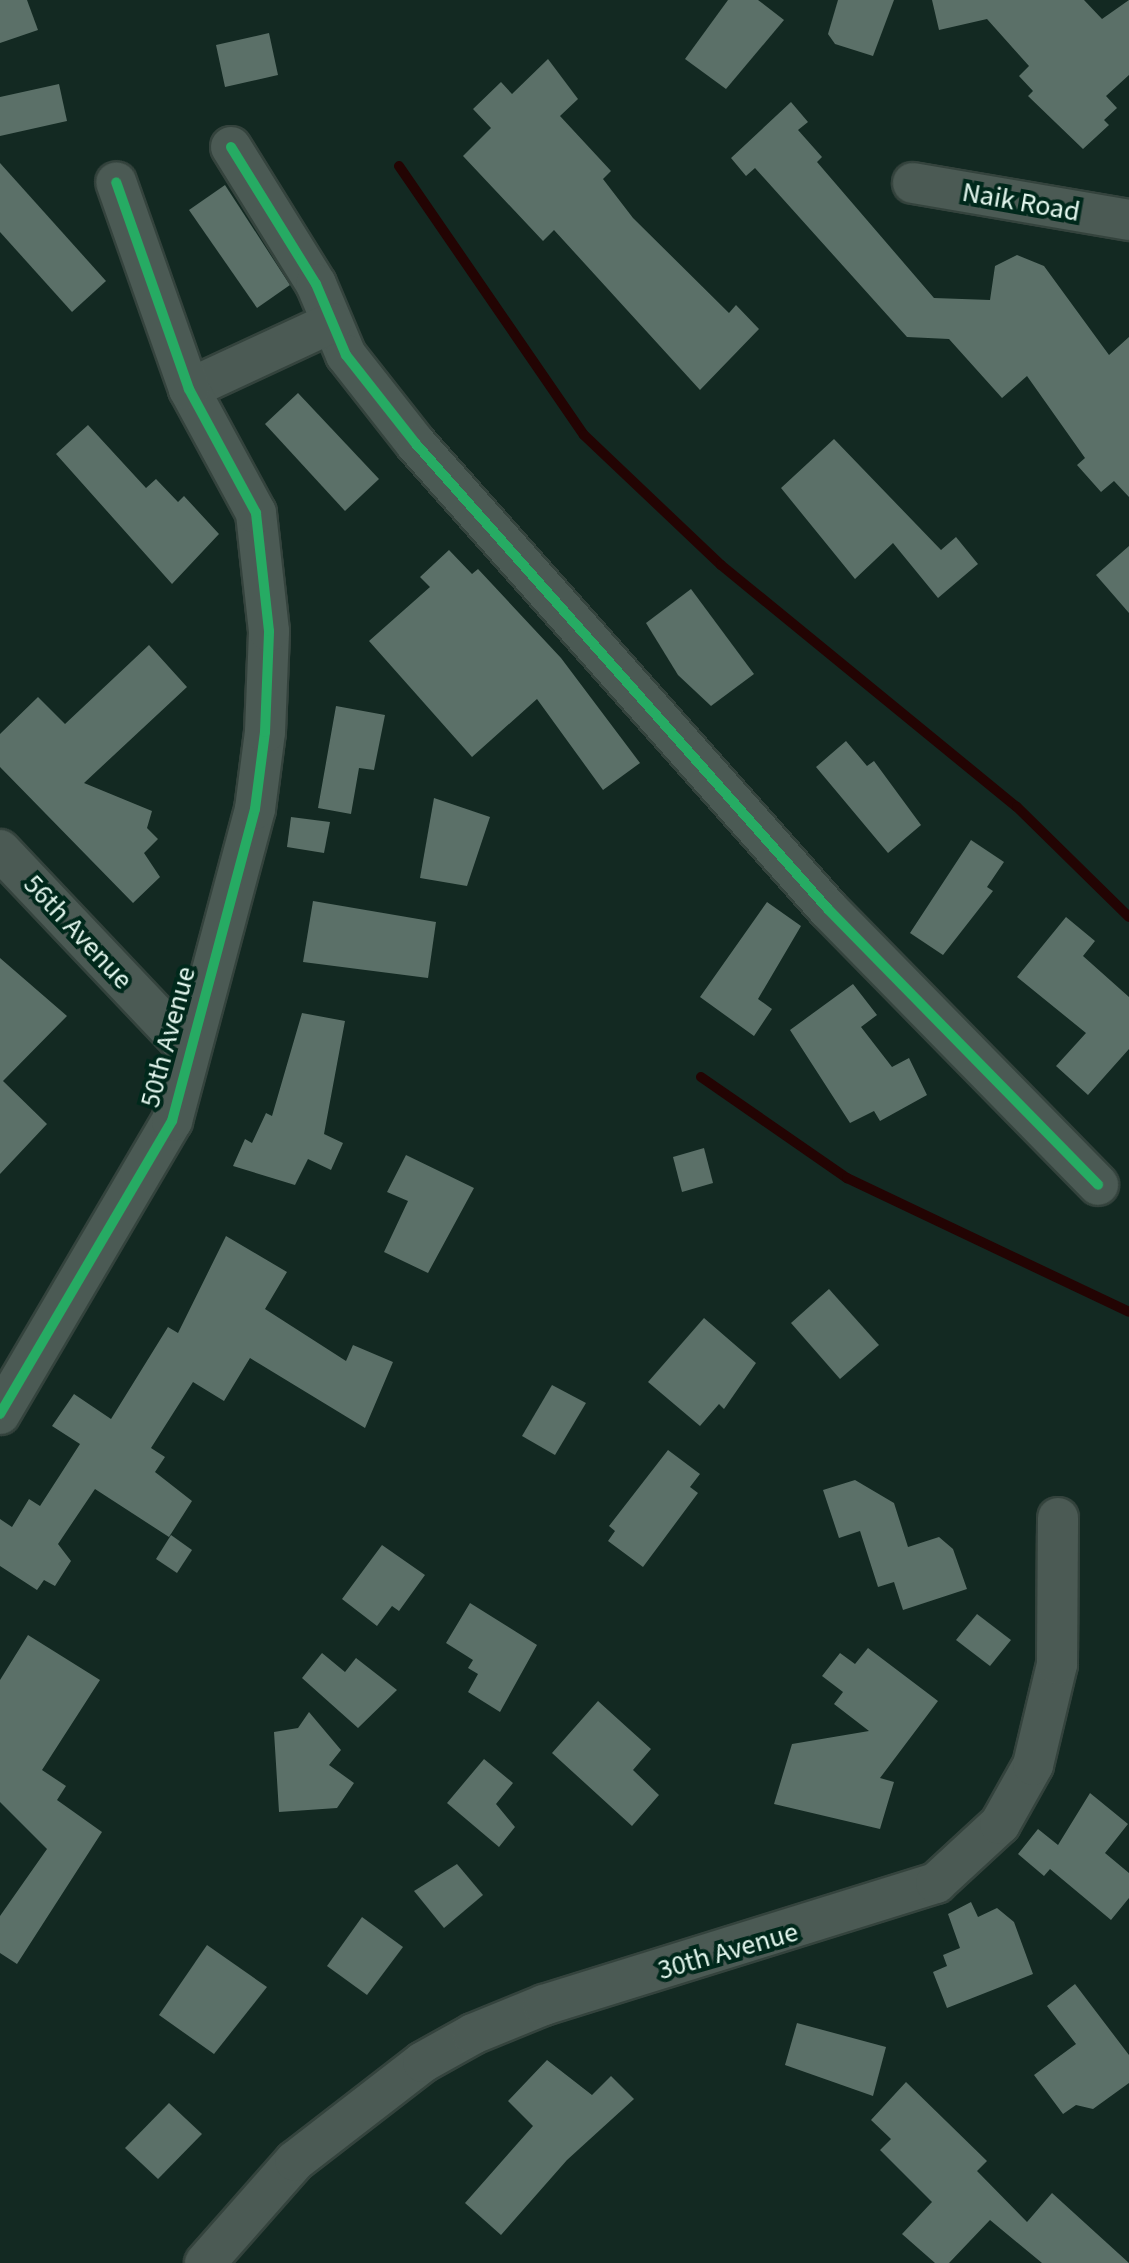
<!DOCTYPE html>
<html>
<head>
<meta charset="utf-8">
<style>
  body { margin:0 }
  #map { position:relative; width:1129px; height:2263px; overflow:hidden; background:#132922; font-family:"Source Sans 3",sans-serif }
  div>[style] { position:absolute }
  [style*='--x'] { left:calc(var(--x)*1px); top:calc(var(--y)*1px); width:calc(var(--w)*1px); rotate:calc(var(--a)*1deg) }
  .stream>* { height:10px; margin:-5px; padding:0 5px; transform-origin:5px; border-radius:5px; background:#230403 }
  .building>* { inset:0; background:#5b7068 }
  .roads { filter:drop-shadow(2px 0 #34433d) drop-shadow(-2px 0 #34433d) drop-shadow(0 2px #34433d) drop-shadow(0 -2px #34433d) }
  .street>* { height:40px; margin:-20px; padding:0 20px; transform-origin:20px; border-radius:20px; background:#4b5a54 }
  .cycleway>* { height:10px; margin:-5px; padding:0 5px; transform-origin:5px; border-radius:5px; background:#26ab63 }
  span { translate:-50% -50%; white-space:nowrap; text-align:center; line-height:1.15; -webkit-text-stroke:8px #00281b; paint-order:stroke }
  .street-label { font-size:28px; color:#e3f7ee }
</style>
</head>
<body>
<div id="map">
  <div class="stream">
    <div style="--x:399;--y:166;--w:326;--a:55.5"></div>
    <div style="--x:584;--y:435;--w:189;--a:43.5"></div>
    <div style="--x:721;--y:565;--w:382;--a:39.3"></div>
    <div style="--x:1017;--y:807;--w:157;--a:44.5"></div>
    <div style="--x:701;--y:1077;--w:178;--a:34.7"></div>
    <div style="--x:847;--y:1178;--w:312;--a:25.4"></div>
  </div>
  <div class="building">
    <div style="clip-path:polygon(0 0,27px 0,38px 30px,0 43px)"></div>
    <div style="clip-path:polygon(728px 0,758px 0,784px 20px,726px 89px,685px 59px)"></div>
    <div style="clip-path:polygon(838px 0,894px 0,873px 56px,835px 44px,828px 34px)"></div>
    <div style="clip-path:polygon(932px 0,1084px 0,1102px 19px,1129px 0,1129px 75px,1106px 96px,1117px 108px,1104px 120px,1109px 125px,1083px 149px,1028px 96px,1033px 91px,1019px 76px,1029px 66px,987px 19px,939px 30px)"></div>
    <div style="clip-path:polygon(269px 33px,278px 75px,225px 87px,216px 45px)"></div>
    <div style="clip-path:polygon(548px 59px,578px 99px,560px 116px,611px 171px,603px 179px,633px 218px,729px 313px,736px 305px,759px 329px,700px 390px,554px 230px,543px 241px,463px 156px,491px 128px,473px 109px,501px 82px,512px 94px)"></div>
    <div style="clip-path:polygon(59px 84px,67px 121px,0 136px,0 97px)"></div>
    <div style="clip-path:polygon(791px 102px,808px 122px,798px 130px,822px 157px,817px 162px,934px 298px,990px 300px,995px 266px,1017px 255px,1044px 266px,1109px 355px,1129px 337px,1129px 497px,1114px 481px,1101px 492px,1077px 465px,1085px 458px,1027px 376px,1002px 398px,949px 339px,907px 337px,755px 168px,746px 176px,731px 158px)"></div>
    <div style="clip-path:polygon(0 163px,106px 281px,72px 312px,0 232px)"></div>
    <div style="clip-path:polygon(225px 185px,290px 285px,257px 308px,189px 210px)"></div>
    <div style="clip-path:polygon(298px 393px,379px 479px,345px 511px,265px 424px)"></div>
    <div style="clip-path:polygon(88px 425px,146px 488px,156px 479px,178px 502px,184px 496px,219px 534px,172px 584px,56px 454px)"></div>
    <div style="clip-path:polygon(834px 439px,941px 550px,956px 537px,978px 564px,938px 598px,893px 543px,855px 579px,781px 488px)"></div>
    <div style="clip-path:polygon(1129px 546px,1129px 613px,1096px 575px)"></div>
    <div style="clip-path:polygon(449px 550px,472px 574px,478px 569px,561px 658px,640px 763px,603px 790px,537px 699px,472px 757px,369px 641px,430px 587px,420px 577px)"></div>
    <div style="clip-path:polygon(691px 589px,754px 674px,711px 706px,678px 675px,646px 623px)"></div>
    <div style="clip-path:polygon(149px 645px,187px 687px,84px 783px,152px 811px,147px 828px,158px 839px,144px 853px,160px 877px,133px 903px,0 767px,0 734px,38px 697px,65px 724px)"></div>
    <div style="clip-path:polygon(336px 706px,385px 715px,374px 770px,359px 768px,351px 814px,318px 808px)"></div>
    <div style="clip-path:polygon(846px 741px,867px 766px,874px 761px,921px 825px,888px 853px,816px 767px)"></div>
    <div style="clip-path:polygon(434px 798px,490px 817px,467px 886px,420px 878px)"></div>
    <div style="clip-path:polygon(291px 817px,330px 822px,324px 853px,287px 847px)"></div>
    <div style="clip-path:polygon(971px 840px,1004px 862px,987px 887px,993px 891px,943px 955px,910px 933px)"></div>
    <div style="clip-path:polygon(313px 901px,436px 922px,428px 978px,303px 962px)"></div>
    <div style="clip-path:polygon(767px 902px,801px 926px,758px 999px,772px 1009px,754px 1036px,700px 997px)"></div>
    <div style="clip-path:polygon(1066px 917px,1095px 941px,1083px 956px,1129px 997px,1129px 1049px,1088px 1095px,1056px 1066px,1086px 1033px,1017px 977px)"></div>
    <div style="clip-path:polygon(0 958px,67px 1016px,3px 1081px,47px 1124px,0 1174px)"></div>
    <div style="clip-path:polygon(853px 984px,877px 1015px,861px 1027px,892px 1067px,909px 1058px,927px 1095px,880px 1121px,874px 1111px,850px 1123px,790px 1030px)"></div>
    <div style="clip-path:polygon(302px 1013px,345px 1021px,324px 1134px,343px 1143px,331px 1170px,308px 1159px,295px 1185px,233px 1166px,245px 1139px,252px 1143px,266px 1113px,272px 1116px)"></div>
    <div style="clip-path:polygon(704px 1148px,713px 1183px,682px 1192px,673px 1157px)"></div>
    <div style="clip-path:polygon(406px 1155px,474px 1188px,428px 1273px,384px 1252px,408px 1201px,387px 1192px)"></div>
    <div style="clip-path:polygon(226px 1236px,287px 1272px,265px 1309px,346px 1361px,353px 1345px,393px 1362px,365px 1428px,250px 1358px,224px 1401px,193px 1382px,151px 1448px,165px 1457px,155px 1472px,192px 1501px,169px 1537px,95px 1489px,58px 1544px,71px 1561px,55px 1586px,44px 1580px,37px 1590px,0 1566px,0 1519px,12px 1527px,29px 1499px,40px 1506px,80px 1444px,52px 1426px,74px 1394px,111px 1419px,168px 1327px,178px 1333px)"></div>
    <div style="clip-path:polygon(829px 1289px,879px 1345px,840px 1379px,791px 1323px)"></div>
    <div style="clip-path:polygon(704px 1318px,756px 1363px,724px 1409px,719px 1404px,700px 1426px,648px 1382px)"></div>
    <div style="clip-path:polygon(552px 1385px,586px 1403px,555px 1455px,522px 1436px)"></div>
    <div style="clip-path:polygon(668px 1450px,700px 1474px,690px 1487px,698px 1493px,643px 1567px,608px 1541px,615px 1531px,609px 1526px)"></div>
    <div style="clip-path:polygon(855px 1480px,894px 1503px,908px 1547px,939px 1537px,953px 1549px,967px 1589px,903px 1610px,894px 1582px,878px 1587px,860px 1531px,839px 1538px,823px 1490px)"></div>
    <div style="clip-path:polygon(171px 1535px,192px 1550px,177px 1573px,156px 1559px)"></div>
    <div style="clip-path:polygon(382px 1545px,425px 1575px,399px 1611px,392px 1606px,377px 1626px,342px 1599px)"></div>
    <div style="clip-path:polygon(470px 1603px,537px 1645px,500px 1712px,468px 1692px,478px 1674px,468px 1668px,473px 1660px,446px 1643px)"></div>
    <div style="clip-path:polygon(977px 1614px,1011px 1640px,990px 1666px,956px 1640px)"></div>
    <div style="clip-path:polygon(28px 1635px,100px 1680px,42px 1770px,66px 1786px,57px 1800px,102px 1832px,17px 1964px,0 1953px,0 1916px,47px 1849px,0 1802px,0 1680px)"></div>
    <div style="clip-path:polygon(868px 1648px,938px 1701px,880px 1778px,894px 1782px,880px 1829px,774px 1804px,792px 1744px,869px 1731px,834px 1704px,843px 1692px,822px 1676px,840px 1653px,855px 1664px)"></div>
    <div style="clip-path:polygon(322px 1653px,345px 1672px,356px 1658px,397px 1690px,358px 1728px,302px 1678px)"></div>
    <div style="clip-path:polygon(598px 1701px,651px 1749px,633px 1770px,659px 1795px,632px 1826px,552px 1753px)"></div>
    <div style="clip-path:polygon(309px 1712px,341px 1750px,329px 1765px,354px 1783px,337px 1808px,279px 1812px,274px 1732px,298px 1728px)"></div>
    <div style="clip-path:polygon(484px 1759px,513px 1783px,496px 1804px,515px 1827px,499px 1847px,447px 1803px)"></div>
    <div style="clip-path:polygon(1090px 1793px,1128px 1824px,1105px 1853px,1129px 1873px,1129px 1898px,1111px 1920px,1050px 1869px,1044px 1876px,1018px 1854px,1038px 1829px,1058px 1845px)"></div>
    <div style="clip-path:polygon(457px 1864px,483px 1895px,444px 1928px,414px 1891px)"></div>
    <div style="clip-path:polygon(971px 1902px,978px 1917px,997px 1908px,1014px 1922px,1033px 1974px,947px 2008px,933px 1972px,947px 1966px,943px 1955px,960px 1948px,948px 1914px)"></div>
    <div style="clip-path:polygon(362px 1917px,403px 1947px,367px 1995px,327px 1966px)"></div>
    <div style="clip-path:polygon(207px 1945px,267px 1987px,214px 2054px,159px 2015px)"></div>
    <div style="clip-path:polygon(1075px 1984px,1129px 2055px,1129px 2083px,1093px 2109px,1076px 2105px,1063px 2114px,1034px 2075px,1076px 2044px,1047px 2006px)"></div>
    <div style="clip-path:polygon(797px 2023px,886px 2047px,873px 2096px,785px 2065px)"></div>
    <div style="clip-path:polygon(547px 2060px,592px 2095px,611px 2076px,634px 2099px,567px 2160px,501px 2235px,465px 2203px,533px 2126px,508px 2101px)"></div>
    <div style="clip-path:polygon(906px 2082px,987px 2161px,977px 2171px,1027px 2222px,1052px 2193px,1129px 2263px,1042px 2263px,990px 2220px,949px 2263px,935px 2263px,902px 2234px,932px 2202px,880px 2150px,891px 2139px,871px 2120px)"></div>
    <div style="clip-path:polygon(169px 2103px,202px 2134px,158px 2179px,125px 2148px)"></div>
  </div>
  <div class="roads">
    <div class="street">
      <div style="--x:231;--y:147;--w:161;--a:58.2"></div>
      <div style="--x:316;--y:284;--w:77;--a:67.1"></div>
      <div style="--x:346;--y:355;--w:113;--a:51.8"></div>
      <div style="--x:416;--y:444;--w:621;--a:48.46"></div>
      <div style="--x:828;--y:909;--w:386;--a:45.6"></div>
      <div style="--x:913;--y:183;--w:219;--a:9.7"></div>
      <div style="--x:189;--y:389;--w:157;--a:-24.9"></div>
      <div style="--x:0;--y:850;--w:275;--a:46.6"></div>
      <div style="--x:0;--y:1414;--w:340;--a:-59.6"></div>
      <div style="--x:172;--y:1121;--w:323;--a:-75.1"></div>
      <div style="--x:255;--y:809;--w:78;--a:-82.6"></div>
      <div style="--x:265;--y:732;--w:101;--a:-87.7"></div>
      <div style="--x:269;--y:631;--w:119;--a:-96.3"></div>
      <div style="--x:256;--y:513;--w:141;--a:-118.4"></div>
      <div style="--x:189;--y:389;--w:219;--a:-109.4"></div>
      <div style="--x:205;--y:2263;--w:136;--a:-48.6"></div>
      <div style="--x:295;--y:2161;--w:162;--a:-37.7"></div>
      <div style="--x:423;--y:2062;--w:57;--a:-29.2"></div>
      <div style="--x:473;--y:2034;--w:77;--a:-22.2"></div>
      <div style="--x:544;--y:2005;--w:411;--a:-17.3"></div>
      <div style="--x:936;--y:1883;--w:87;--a:-42.7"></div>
      <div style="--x:1000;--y:1824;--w:68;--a:-60.8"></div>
      <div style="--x:1033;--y:1765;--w:104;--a:-76.6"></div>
      <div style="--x:1057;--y:1664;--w:146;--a:-89.6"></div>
    </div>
  </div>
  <div class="cycleway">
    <div style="--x:231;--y:147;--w:161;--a:58.2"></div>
    <div style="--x:316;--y:284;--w:77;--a:67.1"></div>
    <div style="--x:346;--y:355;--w:113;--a:51.8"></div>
    <div style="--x:416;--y:444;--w:621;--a:48.46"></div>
    <div style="--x:828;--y:909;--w:386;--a:45.6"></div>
    <div style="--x:0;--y:1414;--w:340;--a:-59.6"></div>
    <div style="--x:172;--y:1121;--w:323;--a:-75.1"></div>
    <div style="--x:255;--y:809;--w:78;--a:-82.6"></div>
    <div style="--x:265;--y:732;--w:101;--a:-87.7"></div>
    <div style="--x:269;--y:631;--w:119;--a:-96.3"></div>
    <div style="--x:256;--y:513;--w:141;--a:-118.4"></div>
    <div style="--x:189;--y:389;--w:219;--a:-109.4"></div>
  </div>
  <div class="street-label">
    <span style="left:1021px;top:202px;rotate:10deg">Naik Road</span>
    <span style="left:78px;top:932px;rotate:47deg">56th Avenue</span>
    <span style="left:168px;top:1037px;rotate:-75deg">50th Avenue</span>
    <span style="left:728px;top:1951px;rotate:-16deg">30th Avenue</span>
  </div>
</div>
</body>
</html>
